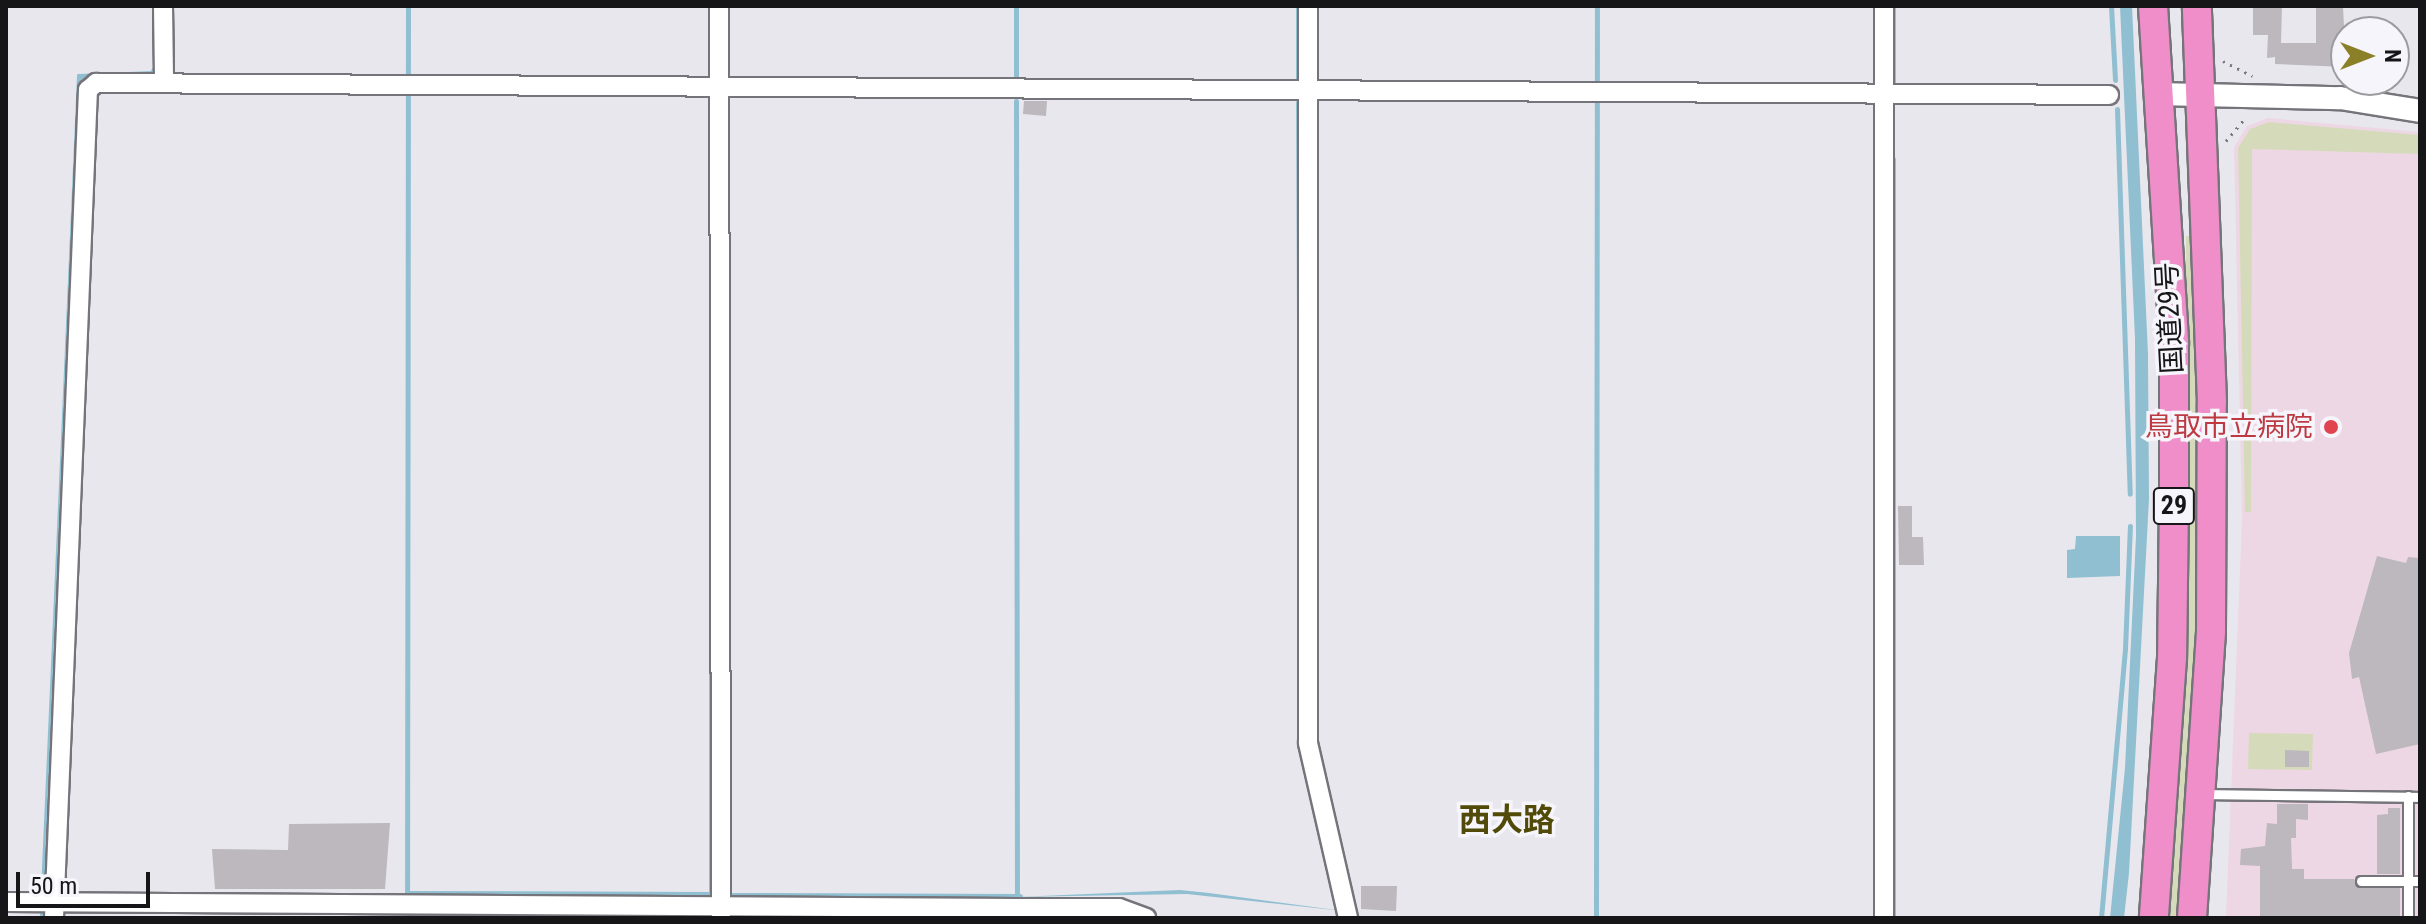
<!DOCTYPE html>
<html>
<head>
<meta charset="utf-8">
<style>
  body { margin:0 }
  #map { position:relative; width:2426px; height:924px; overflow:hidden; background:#e8e7ee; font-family:"Roboto Condensed","Noto Sans JP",sans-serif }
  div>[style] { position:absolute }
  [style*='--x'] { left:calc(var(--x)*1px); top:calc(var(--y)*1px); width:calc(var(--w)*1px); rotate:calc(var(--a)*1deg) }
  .medical>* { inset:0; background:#eed7e4 }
  .green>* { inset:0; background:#d5dbba }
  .water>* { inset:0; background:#90bfd1 }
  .stream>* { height:5px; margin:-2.5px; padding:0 2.5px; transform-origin:2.5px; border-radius:2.5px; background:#90bfd1 }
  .building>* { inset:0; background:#bcb8bd }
  .path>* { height:3px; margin-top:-1.5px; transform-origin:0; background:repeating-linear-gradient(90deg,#79797d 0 2px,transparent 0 8px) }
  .roads { filter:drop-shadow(2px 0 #75747a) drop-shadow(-2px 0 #75747a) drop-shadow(0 2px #75747a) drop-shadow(0 -2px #75747a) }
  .service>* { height:9px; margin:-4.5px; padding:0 4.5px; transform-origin:4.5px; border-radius:4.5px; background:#fff }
  .minor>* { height:18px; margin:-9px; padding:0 9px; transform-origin:9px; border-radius:9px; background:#fff }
  .tertiary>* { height:22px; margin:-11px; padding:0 11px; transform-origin:11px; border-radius:11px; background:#fff }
  .trunk>* { height:28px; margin:-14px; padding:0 14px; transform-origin:14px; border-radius:14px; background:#ef8ec8 }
  .dots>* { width:22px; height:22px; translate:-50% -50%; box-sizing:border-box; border:4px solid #f5f5fb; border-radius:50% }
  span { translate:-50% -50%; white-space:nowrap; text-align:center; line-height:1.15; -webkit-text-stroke:7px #f5f5fb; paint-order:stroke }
  .shield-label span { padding:2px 6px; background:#f5f5fb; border:2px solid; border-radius:6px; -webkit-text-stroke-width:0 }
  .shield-label { font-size:26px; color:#161618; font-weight:700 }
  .street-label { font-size:28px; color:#161618 }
  .health-label { font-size:28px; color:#be3a42 }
  .right { translate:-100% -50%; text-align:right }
  .quarter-label { font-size:32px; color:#524a09; font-weight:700 }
  .frame { position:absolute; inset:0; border:8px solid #161618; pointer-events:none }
  .north { position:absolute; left:2330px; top:16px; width:80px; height:80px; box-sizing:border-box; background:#f5f5fb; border:2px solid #9c9ca0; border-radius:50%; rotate:90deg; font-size:22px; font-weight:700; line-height:32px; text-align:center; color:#161618 }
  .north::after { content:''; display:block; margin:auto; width:28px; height:36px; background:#8b8027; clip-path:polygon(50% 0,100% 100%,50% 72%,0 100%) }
  .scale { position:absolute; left:16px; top:872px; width:134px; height:36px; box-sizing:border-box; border:4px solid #161618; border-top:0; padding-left:10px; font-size:24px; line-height:28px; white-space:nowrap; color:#161618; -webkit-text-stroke:6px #f5f5fb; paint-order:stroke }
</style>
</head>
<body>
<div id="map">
  <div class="medical">
    <div style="clip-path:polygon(2268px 118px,2420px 132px,2420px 918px,2226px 918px,2242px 519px,2234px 147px,2247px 126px)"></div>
  </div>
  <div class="green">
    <div style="clip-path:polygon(2269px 122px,2420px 135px,2420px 154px,2252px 149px,2251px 512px,2245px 512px,2238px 148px,2250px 129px)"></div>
    <div style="clip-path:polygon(2186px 236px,2193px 236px,2200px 298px,2201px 574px,2182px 918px,2166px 918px,2187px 572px)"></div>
    <div style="clip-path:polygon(2249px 733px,2313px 734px,2312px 770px,2248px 769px)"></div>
  </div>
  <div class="water">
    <div style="clip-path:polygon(2120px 6px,2132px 6px,2148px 354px,2149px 499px,2129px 873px,2124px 918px,2110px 918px,2125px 768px,2136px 536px,2135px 339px)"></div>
    <div style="clip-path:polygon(2076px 536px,2120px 536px,2120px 576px,2067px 578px,2067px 550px,2075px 549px)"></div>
    <div style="clip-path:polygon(1180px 890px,1209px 893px,1343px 911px,1187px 894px,1017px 897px)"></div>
  </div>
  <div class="stream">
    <div style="--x:408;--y:6;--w:887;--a:90.06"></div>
    <div style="--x:407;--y:893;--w:304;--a:0.2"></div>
    <div style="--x:711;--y:894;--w:384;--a:-90"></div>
    <div style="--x:2111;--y:6;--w:74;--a:86.9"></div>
    <div style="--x:710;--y:75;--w:32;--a:-90"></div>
    <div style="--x:1298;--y:79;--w:73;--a:-90"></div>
    <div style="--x:1016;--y:82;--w:76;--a:-90"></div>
    <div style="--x:1893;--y:85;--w:79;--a:-90"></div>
    <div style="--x:1016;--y:101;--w:795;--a:89.93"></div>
    <div style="--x:1298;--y:102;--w:651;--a:89.74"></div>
    <div style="--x:2117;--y:109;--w:385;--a:88.1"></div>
    <div style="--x:1893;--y:159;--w:344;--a:90"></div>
    <div style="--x:1893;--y:505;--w:413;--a:90"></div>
    <div style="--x:43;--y:890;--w:815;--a:-87.47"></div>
    <div style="--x:79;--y:76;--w:73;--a:-2.4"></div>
    <div style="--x:152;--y:73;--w:11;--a:-63"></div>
    <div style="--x:733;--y:895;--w:287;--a:0.2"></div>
    <div style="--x:42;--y:918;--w:5;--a:-90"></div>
    <div style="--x:409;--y:918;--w:3;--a:-90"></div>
    <div style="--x:1596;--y:918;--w:912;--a:-89.94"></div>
    <div style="--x:2101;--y:918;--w:270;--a:-84.9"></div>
    <div style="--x:2125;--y:649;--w:123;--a:-87.7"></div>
  </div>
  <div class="building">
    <div style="clip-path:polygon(2253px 6px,2282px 6px,2281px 43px,2316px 43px,2316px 6px,2343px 6px,2346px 67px,2275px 64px,2275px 57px,2267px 58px,2268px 35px,2253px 35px)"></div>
    <div style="clip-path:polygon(1024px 101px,1047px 101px,1046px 116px,1023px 114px)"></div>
    <div style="clip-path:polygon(1898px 506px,1912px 506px,1912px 537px,1923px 537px,1924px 565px,1899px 565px)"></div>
    <div style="clip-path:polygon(2377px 556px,2406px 563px,2408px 557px,2420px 558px,2420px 744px,2376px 754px,2359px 677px,2352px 679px,2349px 653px)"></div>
    <div style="clip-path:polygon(2285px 750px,2309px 751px,2309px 767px,2285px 767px)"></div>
    <div style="clip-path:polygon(2277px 804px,2308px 804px,2308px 820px,2296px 819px,2296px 838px,2291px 838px,2292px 869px,2304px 869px,2304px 879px,2354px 879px,2360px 888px,2400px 888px,2400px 918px,2260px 918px,2260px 866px,2240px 865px,2241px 849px,2265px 846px,2267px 823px,2277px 824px)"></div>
    <div style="clip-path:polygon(2388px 808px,2400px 808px,2400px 874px,2377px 874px,2377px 815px,2388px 814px)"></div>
    <div style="clip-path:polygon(390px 823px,385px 889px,215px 889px,212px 849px,288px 850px,289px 824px)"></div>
    <div style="clip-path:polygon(1361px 886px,1397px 886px,1396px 911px,1361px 909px)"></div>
  </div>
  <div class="path">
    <div style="--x:2223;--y:61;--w:33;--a:27"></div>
    <div style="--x:2226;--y:141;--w:31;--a:-50"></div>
  </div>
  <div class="roads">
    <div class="service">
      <div style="--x:2204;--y:794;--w:216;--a:0.8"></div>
      <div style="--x:2408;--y:796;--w:122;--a:90"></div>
      <div style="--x:2361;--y:881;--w:59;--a:0"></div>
    </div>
    <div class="minor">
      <div style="--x:163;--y:6;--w:75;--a:89.2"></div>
      <div style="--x:719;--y:6;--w:909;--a:89.87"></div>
      <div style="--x:1308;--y:6;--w:737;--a:90"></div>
      <div style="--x:1308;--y:743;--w:180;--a:77.1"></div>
      <div style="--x:1884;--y:6;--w:912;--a:90"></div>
      <div style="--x:6;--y:902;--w:1011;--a:0.34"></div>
      <div style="--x:1010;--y:914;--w:9;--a:-41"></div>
      <div style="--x:1017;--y:908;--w:102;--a:0"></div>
      <div style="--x:1119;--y:908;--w:29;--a:20"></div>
      <div style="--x:54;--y:918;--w:829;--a:-87.65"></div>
      <div style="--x:88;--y:90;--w:11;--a:-41"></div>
      <div style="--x:96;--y:83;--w:2013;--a:0.34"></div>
    </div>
    <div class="tertiary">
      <div style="--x:2157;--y:94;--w:183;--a:1.3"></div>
      <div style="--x:2340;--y:98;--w:81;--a:9.2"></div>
    </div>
    <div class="trunk">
      <div style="--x:2153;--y:6;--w:338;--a:86.4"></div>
      <div style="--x:2174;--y:343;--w:157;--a:90"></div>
      <div style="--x:2174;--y:500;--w:158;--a:90.7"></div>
      <div style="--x:2172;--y:658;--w:261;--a:94"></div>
      <div style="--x:2192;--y:918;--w:287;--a:-86.2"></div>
      <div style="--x:2211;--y:632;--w:230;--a:-89.8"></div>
      <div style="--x:2212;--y:402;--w:396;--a:-92.2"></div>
    </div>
  </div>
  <div class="dots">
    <div style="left:2331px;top:427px;background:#e0444e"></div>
  </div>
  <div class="shield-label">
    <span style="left:2174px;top:506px">29</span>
  </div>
  <div class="street-label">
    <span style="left:2170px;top:318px;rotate:-93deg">国道29号</span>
  </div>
  <div class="health-label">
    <span class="right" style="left:2313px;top:427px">鳥取市立病院</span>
  </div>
  <div class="quarter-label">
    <span style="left:1507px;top:820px">西大路</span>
  </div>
  <div class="frame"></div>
  <div class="north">N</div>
  <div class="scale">50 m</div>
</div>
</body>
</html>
